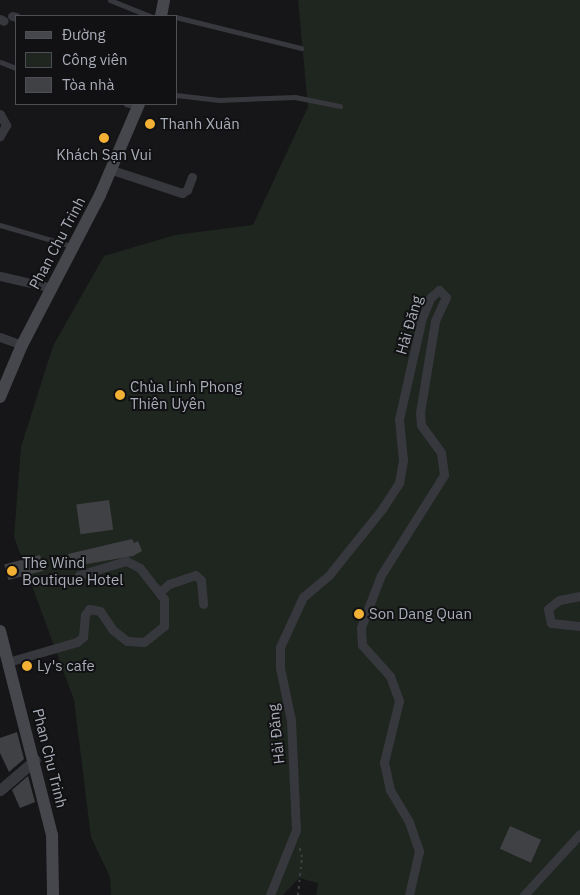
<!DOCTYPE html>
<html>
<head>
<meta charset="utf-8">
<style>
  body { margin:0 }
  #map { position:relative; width:580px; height:895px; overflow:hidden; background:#161618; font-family:"IBM Plex Sans",sans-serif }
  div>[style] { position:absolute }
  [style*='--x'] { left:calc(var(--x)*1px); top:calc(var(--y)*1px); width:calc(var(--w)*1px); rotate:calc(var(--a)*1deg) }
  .green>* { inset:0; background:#1e261f }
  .building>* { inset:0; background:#404145; transform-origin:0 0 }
  .path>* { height:2px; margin-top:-1px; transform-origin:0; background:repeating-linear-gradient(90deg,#3d3f44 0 2.5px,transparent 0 6.5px) }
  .service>* { height:4.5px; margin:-2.25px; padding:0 2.25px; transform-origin:2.25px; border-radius:2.25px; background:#37383d }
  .minor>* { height:9px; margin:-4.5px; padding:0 4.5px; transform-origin:4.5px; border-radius:4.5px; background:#37383d }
  .tertiary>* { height:11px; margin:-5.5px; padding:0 5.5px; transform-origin:5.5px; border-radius:5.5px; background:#37383d }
  .secondary>* { height:12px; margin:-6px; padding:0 6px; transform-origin:6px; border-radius:6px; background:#45474d }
  .dots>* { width:14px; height:14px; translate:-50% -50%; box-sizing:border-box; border:2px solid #111113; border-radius:50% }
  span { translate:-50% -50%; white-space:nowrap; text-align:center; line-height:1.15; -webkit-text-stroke:4px #111113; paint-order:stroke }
  .poi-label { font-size:15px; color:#a8adb8 }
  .left { translate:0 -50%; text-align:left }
  .street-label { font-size:15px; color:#a8adb8 }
  .legend { position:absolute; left:15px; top:15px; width:162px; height:90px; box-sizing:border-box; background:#111113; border:1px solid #4d4f55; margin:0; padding:6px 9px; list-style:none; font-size:15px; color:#a8adb8 }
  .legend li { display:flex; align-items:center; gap:10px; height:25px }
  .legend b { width:25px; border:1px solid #4d4f55 }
</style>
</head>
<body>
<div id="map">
  <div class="green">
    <i style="clip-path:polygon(298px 0,580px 0,580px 895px,316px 895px,318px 883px,299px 878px,283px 895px,111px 895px,110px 877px,91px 837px,74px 700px,14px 537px,21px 447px,53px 346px,104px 256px,175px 235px,253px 225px,308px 107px)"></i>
  </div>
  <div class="building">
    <i style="left:109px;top:500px;width:30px;height:33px;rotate:82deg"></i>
    <i style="clip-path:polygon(132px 539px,134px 543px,138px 541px,142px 551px,133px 556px,75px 566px,68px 554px)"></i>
    <i style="left:40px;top:555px;width:16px;height:37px;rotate:75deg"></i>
    <i style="clip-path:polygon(17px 732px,24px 759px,9px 772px,0 753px,0 738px)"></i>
    <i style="clip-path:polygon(28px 776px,35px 802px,20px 808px,12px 790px)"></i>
    <i style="left:510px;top:826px;width:34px;height:25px;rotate:24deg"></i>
  </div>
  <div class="path">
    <i style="--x:298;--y:895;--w:38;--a:-84"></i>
    <i style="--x:302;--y:857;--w:11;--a:-105"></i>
  </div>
  <div class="service">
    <i style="--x:110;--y:0;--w:43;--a:21.8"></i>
    <i style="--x:176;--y:17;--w:129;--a:13.9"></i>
    <i style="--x:1;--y:62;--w:16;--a:22"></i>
    <i style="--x:176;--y:95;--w:43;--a:6.6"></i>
    <i style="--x:219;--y:100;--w:76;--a:-2.3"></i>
    <i style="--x:295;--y:97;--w:46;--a:11.3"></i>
    <i style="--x:126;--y:104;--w:11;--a:15"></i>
    <i style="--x:0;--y:225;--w:75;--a:16.3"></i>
  </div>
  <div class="minor">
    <i style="--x:12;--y:16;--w:4;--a:14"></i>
    <i style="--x:0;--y:19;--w:4;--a:27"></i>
    <i style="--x:0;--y:114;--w:13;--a:61"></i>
    <i style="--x:6;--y:125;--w:13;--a:119"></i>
    <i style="--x:112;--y:170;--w:74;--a:18.2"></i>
    <i style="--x:182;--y:193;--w:6;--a:-31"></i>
    <i style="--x:187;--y:190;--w:14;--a:-69"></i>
    <i style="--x:0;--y:276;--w:53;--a:13"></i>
    <i style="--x:0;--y:337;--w:23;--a:20"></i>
    <i style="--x:160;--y:592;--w:12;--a:-42"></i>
    <i style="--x:169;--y:584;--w:28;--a:-19"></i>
    <i style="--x:195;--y:575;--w:8;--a:40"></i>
    <i style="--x:201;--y:580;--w:24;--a:85"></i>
    <i style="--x:580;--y:596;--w:21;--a:169"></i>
    <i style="--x:559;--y:600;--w:14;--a:141"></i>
    <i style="--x:548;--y:609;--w:14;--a:78"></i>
    <i style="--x:551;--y:623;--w:29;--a:6"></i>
    <i style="--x:8;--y:662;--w:72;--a:-16.2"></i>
    <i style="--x:77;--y:642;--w:8;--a:-40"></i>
    <i style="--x:83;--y:637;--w:22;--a:-85"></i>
    <i style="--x:85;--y:615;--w:7;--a:-56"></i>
    <i style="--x:89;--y:609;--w:11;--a:10"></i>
    <i style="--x:100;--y:611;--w:23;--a:56"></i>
    <i style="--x:113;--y:630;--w:18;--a:38"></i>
    <i style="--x:127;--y:641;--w:17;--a:3"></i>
    <i style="--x:144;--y:642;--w:26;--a:-39"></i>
    <i style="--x:164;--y:626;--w:27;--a:-90"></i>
    <i style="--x:164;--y:599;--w:39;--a:-128"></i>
    <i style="--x:140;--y:568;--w:16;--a:-153"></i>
    <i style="--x:126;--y:561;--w:49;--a:163.4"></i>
    <i style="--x:270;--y:895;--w:70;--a:-68.2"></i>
    <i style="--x:296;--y:830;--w:110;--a:-92.6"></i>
    <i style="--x:291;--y:720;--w:53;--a:-101.9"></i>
    <i style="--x:280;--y:668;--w:21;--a:-90"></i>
    <i style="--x:280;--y:647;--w:55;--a:-65.3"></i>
    <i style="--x:303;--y:597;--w:34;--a:-40"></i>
    <i style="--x:329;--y:575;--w:85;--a:-51.2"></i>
    <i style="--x:382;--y:509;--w:31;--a:-57"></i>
    <i style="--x:399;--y:483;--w:23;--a:-80"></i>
    <i style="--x:403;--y:460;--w:41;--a:-95.6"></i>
    <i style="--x:399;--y:419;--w:104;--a:-77.2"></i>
    <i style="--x:422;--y:318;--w:22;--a:-68"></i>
    <i style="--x:430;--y:298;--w:12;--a:-42"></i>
    <i style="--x:439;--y:290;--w:10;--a:45"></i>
    <i style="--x:446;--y:297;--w:26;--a:115"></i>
    <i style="--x:435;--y:321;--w:93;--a:99.3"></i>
    <i style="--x:420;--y:413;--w:12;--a:85"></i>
    <i style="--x:421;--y:425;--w:34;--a:54"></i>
    <i style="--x:441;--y:453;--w:22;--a:82"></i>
    <i style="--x:444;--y:475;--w:118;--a:122.2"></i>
    <i style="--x:381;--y:575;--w:56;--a:111"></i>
    <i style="--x:361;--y:627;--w:18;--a:87"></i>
    <i style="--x:362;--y:645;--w:42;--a:47.9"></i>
    <i style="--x:390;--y:676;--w:27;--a:70"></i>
    <i style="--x:399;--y:701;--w:63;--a:103.8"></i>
    <i style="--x:384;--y:762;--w:29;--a:78"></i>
    <i style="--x:390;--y:790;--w:37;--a:59"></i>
    <i style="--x:409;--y:822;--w:31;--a:71"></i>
    <i style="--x:419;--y:851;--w:45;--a:102.8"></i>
    <i style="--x:524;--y:895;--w:83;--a:-47.4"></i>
  </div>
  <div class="tertiary">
    <i style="--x:0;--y:790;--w:46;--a:-40.6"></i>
  </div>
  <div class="secondary">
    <i style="--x:161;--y:16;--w:16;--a:-79"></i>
    <i style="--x:0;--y:397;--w:56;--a:-67.1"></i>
    <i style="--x:22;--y:345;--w:169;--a:-62.5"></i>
    <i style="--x:100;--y:195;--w:99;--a:-66.8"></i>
    <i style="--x:0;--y:631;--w:211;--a:75.7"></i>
    <i style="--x:52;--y:835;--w:60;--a:89"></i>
  </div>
  <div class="dots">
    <i style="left:150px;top:124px;background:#f2b134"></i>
    <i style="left:104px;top:138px;background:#f2b134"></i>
    <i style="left:120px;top:395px;background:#f2b134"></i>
    <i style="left:12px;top:571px;background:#f2b134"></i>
    <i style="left:359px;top:614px;background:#f2b134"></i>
    <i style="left:27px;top:666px;background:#f2b134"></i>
  </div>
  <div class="poi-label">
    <span class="left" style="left:160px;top:124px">Thanh Xuân</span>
    <span style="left:104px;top:155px">Khách Sạn Vui</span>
    <span class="left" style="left:130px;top:395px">Chùa Linh Phong<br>Thiên Uyên</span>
    <span class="left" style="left:22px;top:571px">The Wind<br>Boutique Hotel</span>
    <span class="left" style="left:369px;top:614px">Son Dang Quan</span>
    <span class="left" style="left:37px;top:666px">Ly's cafe</span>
  </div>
  <div class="street-label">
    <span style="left:57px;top:243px;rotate:-62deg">Phan Chu Trinh</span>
    <span style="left:409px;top:325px;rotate:-74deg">Hải Đăng</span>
    <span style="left:276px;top:734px;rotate:-96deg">Hải Đăng</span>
    <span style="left:50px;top:758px;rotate:76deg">Phan Chu Trinh</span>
  </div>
  <ul class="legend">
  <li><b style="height:6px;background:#45474d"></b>Đường</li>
  <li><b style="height:14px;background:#1e261f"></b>Công viên</li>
  <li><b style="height:14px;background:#404145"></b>Tòa nhà</li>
  </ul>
</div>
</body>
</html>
